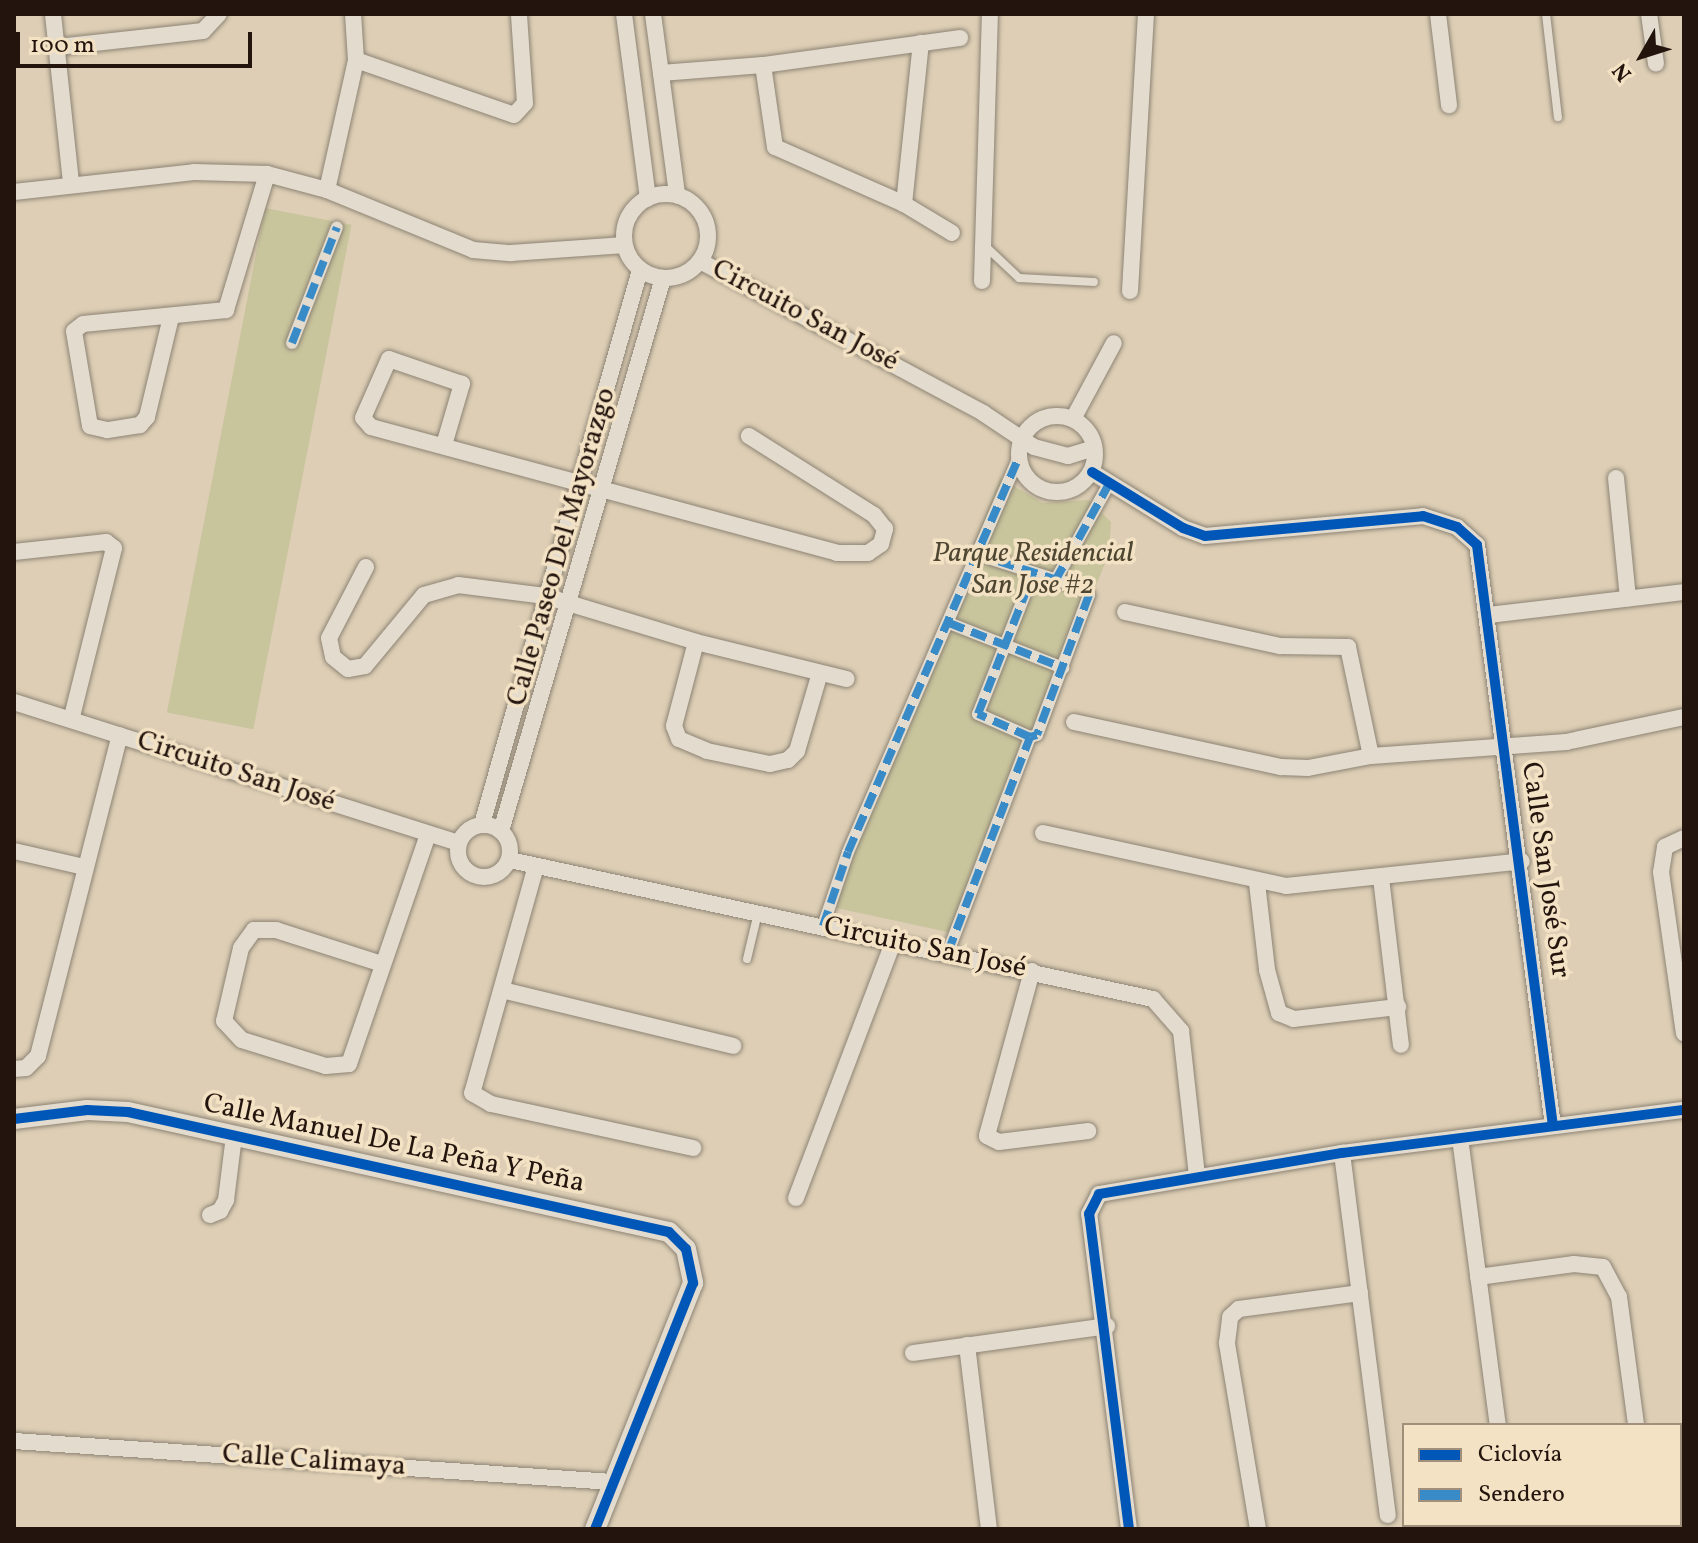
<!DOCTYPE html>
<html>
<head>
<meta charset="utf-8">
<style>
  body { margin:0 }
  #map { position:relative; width:1698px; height:1543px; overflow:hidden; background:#ddceb5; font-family:Vollkorn,serif }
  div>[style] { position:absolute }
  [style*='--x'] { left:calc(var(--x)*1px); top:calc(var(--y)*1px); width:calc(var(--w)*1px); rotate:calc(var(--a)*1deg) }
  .green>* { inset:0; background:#c8c49c; transform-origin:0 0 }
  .roads { filter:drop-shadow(0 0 2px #8d8374) drop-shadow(0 0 2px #8d8374) }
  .service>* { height:8px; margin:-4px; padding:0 4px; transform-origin:4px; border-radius:4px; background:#e3dcce }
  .pedestrian>* { height:12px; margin:-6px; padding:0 6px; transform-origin:6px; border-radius:6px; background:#e3dcce }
  .minor>* { height:16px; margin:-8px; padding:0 8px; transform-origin:8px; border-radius:8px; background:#e3dcce }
  .minor>.ring { margin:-8px; padding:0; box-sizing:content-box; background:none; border:16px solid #e3dcce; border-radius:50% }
  .tertiary>* { height:20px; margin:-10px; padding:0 10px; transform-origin:10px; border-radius:10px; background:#e3dcce }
  .quiet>* { height:8px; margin-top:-4px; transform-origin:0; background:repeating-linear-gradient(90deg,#398bc7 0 16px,transparent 0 24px) }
  .cycleway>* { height:10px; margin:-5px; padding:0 5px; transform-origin:5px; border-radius:5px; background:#0057b8 }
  span { translate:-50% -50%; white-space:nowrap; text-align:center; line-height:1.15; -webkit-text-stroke:7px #f3e2c4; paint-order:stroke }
  .street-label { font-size:28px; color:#23140e }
  .park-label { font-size:28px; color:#4f4632; font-style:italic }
  .frame { position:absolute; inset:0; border:16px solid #23140e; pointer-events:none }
  .legend { position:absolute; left:1402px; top:1423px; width:280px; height:104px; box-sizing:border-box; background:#f3e2c4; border:2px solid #a0907b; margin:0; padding:10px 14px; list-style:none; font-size:24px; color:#23140e }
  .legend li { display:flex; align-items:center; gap:16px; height:40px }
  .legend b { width:40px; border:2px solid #a0907b }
  .north { position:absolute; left:1602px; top:16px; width:80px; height:80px; -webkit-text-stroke:6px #f3e2c4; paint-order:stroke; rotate:231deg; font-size:22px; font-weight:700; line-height:32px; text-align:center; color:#23140e }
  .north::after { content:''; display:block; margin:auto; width:28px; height:36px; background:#23140e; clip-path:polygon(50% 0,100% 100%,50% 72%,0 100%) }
  .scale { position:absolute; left:16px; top:32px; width:236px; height:36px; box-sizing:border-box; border:4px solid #23140e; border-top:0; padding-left:10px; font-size:24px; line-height:28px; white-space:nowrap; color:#23140e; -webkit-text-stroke:6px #f3e2c4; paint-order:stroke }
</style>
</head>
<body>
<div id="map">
  <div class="green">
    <i style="left:265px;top:208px;width:88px;height:514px;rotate:11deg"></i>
    <i style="clip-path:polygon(1000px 478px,1043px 503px,1089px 500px,1111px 522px,1109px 553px,957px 934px,832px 907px)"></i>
  </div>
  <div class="roads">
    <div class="service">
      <i style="--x:1546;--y:14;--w:104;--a:83.4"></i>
      <i style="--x:984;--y:245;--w:48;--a:43.3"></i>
      <i style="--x:1019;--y:278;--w:75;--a:3.1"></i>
      <i style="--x:747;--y:959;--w:47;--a:-76.6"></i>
    </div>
    <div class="pedestrian">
      <i style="--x:292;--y:343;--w:124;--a:-68.8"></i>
      <i style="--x:976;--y:554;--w:111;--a:17.8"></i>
      <i style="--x:1082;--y:588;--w:10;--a:45"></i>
      <i style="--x:1089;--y:595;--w:149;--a:110.4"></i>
      <i style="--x:1037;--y:735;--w:7;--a:164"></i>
      <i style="--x:1030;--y:737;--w:57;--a:-156.1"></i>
      <i style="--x:978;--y:714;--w:150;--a:-68.6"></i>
      <i style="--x:1055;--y:581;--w:111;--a:-60.9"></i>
      <i style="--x:949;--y:623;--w:123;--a:21.5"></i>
      <i style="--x:823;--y:926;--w:78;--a:-71.3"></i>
      <i style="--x:848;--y:852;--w:427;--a:-66.6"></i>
      <i style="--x:948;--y:952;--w:230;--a:-69.1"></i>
    </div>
    <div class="minor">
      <i style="--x:53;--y:14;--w:169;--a:83.9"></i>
      <i style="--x:624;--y:14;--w:186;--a:82.6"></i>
      <i style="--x:653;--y:14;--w:183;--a:82.4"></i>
      <i style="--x:1438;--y:14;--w:92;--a:83.1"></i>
      <i style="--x:1649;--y:14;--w:50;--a:82"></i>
      <i style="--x:58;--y:47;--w:146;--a:-6.3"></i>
      <i style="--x:203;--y:31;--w:23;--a:-47"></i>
      <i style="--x:356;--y:60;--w:167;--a:19.2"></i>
      <i style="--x:514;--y:115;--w:16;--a:-47"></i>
      <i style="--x:525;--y:103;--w:89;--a:-93.9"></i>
      <i style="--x:763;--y:65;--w:83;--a:81.7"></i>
      <i style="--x:775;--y:147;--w:141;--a:23.8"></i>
      <i style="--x:904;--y:204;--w:56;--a:31.1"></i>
      <i style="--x:661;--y:73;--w:102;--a:-4.5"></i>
      <i style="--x:763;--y:65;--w:199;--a:-7.8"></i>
      <i style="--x:327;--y:190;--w:133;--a:-77.4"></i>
      <i style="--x:356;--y:60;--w:46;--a:-93.7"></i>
      <i style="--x:14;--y:192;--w:181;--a:-6.3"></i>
      <i style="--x:194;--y:172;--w:73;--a:1.6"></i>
      <i style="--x:267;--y:174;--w:62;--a:14.9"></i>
      <i style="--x:327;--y:190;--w:158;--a:22.3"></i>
      <i style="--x:473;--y:250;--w:38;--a:5"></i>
      <i style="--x:511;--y:253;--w:114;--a:-4"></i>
      <i class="ring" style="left:624px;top:194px;width:68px;height:68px"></i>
      <i style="--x:904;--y:204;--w:162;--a:-84"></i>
      <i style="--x:700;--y:261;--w:321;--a:28.2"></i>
      <i style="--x:983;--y:413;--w:61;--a:33.7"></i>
      <i style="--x:1034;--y:447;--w:35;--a:15"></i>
      <i style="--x:1068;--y:456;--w:27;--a:-17"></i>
      <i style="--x:982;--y:281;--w:267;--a:-88.3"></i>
      <i style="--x:1130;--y:291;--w:277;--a:-86.7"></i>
      <i style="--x:171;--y:317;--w:103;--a:103.5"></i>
      <i style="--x:147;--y:417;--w:11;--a:131"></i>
      <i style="--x:140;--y:425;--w:33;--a:171"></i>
      <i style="--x:107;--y:430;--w:17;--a:-167"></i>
      <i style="--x:90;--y:426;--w:96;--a:-99.6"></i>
      <i style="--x:74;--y:331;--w:11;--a:-38"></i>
      <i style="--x:83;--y:324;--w:144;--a:-5.6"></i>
      <i style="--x:226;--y:310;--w:142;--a:-73.2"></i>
      <i class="ring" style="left:1019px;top:416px;width:60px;height:60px"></i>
      <i style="--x:1073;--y:419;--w:86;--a:-61.7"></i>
      <i style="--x:444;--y:445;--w:64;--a:-73.6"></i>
      <i style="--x:462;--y:384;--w:77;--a:-161.1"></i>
      <i style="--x:389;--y:359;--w:64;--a:113.8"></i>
      <i style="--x:363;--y:418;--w:12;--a:48"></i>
      <i style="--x:371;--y:427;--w:483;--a:15.1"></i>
      <i style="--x:837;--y:553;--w:31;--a:0"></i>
      <i style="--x:868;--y:553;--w:16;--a:-35"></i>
      <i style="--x:881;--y:544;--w:16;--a:-75"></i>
      <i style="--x:885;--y:529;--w:18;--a:-128"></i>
      <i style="--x:874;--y:515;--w:148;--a:-147.7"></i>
      <i style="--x:1092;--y:472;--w:107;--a:31.6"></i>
      <i style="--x:1183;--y:528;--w:23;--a:20"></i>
      <i style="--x:1205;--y:536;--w:219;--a:-5.2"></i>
      <i style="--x:1423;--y:516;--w:36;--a:18"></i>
      <i style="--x:1457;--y:527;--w:27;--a:42"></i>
      <i style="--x:1477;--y:545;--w:586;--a:82.55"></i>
      <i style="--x:1616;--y:478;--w:121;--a:84.3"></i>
      <i style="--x:14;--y:552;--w:93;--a:-6.2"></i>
      <i style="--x:106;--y:542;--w:10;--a:37"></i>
      <i style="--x:114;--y:548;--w:174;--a:104"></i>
      <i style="--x:366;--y:567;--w:80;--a:117.5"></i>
      <i style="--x:329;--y:638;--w:19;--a:78"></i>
      <i style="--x:333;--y:657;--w:19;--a:39"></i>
      <i style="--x:348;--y:669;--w:17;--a:-10"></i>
      <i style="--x:365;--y:666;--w:92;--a:-50.3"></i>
      <i style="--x:424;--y:595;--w:35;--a:-16"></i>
      <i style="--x:458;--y:585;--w:88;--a:7.2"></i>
      <i style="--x:545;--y:596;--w:158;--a:16.9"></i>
      <i style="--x:696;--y:642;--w:155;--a:13.8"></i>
      <i style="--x:1125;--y:612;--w:159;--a:12.4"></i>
      <i style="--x:1280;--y:646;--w:68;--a:0.8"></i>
      <i style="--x:1348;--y:647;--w:111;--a:78.1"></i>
      <i style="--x:1488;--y:615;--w:197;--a:-6.7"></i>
      <i style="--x:696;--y:642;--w:87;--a:104.7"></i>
      <i style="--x:674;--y:726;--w:14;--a:69"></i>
      <i style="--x:679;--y:739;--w:30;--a:23"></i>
      <i style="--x:707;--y:751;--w:64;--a:11.7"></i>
      <i style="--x:770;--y:764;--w:18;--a:-13"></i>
      <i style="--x:788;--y:760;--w:13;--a:-45"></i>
      <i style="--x:797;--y:751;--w:81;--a:-73.6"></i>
      <i style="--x:14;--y:702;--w:466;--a:17.6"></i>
      <i style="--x:1074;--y:722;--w:212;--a:12.3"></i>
      <i style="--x:1281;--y:767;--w:27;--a:2"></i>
      <i style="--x:1308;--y:768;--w:64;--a:-10.8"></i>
      <i style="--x:1371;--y:756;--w:196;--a:-4.1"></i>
      <i style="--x:1566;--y:742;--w:121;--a:-12"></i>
      <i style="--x:482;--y:824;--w:576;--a:-74.08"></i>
      <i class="ring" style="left:458px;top:825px;width:36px;height:36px"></i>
      <i style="--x:501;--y:831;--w:576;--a:-73.67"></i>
      <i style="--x:1043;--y:833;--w:249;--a:12.3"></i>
      <i style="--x:1286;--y:886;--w:237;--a:-6"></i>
      <i style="--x:1684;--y:838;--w:21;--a:155"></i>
      <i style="--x:1665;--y:847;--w:25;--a:99"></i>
      <i style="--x:1661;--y:872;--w:163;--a:81.9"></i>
      <i style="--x:14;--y:851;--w:72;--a:12.9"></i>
      <i style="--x:510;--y:860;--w:658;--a:12.2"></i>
      <i style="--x:1153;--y:999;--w:43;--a:48.8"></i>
      <i style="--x:1181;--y:1031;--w:146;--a:83.7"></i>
      <i style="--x:536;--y:866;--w:236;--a:105.7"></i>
      <i style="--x:472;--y:1093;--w:22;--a:30"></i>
      <i style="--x:491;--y:1104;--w:207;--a:12.3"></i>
      <i style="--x:1381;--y:878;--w:168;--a:83.2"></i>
      <i style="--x:1257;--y:883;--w:88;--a:83.4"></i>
      <i style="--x:1267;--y:970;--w:45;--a:74.4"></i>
      <i style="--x:1279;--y:1013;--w:16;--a:22"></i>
      <i style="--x:1294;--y:1019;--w:105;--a:-6.6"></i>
      <i style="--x:382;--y:964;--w:111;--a:-162.2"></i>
      <i style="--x:276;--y:930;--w:22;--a:180"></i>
      <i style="--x:254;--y:930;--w:22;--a:126"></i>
      <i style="--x:241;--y:948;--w:75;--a:103.1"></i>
      <i style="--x:224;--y:1021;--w:26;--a:47"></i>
      <i style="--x:242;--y:1040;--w:88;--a:17.2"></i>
      <i style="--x:326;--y:1066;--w:23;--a:-5"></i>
      <i style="--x:349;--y:1064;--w:242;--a:-71"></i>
      <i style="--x:1032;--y:971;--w:171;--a:105.3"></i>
      <i style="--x:987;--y:1136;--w:13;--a:27"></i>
      <i style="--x:999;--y:1142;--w:90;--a:-7"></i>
      <i style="--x:502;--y:990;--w:238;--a:13.6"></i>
      <i style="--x:14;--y:1069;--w:12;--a:-5"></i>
      <i style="--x:26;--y:1068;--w:17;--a:-45"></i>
      <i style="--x:38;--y:1056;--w:331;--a:-75.7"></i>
      <i style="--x:1460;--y:1138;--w:290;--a:82.5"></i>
      <i style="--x:1342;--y:1153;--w:365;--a:82.8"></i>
      <i style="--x:796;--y:1198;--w:276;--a:-69.2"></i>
      <i style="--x:210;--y:1215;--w:11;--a:-22"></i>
      <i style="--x:220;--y:1211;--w:13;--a:-61"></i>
      <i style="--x:226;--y:1200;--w:64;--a:-82.9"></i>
      <i style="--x:1478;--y:1277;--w:97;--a:-7.7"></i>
      <i style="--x:1574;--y:1264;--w:29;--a:6"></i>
      <i style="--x:1603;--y:1267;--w:34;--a:62"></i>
      <i style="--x:1619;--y:1297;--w:129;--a:82.4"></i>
      <i style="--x:967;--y:1345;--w:185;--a:83.2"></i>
      <i style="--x:913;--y:1353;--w:196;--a:-7.9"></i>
      <i style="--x:14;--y:1441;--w:600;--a:3.92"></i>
      <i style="--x:1129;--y:1529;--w:318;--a:-97.2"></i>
      <i style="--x:1089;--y:1214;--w:22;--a:-63"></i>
      <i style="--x:1099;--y:1194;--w:246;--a:-9.6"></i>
      <i style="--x:1342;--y:1153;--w:345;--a:-7.2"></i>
      <i style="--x:1258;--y:1529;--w:189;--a:-99.5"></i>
      <i style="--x:1227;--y:1343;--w:26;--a:-83"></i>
      <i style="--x:1230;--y:1317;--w:12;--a:-42"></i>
      <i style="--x:1239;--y:1309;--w:122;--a:-7.5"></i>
      <i style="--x:1683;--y:1529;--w:1;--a:0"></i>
    </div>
    <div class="tertiary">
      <i style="--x:14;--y:1119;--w:74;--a:-7"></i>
      <i style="--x:87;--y:1110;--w:41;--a:2.8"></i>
      <i style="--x:128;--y:1112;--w:554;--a:12.51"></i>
      <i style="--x:669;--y:1232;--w:24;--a:45"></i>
      <i style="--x:686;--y:1249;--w:35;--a:78"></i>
      <i style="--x:693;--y:1283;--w:265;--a:111.7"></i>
    </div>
  </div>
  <div class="quiet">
    <i style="--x:292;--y:343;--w:124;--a:-68.8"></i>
    <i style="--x:976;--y:554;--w:111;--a:17.8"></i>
    <i style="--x:1082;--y:588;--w:10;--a:45"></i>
    <i style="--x:1089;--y:595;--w:149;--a:110.4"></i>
    <i style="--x:1037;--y:735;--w:7;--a:164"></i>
    <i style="--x:1030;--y:737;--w:57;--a:-156.1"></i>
    <i style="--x:978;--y:714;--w:150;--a:-68.6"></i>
    <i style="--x:1055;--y:581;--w:111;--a:-60.9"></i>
    <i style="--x:949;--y:623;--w:123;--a:21.5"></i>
    <i style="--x:823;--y:926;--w:78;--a:-71.3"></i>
    <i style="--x:848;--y:852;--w:427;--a:-66.6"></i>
    <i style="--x:948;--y:952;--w:230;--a:-69.1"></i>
  </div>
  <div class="cycleway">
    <i style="--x:1092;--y:472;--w:107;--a:31.6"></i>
    <i style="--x:1183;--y:528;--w:23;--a:20"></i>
    <i style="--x:1205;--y:536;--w:219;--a:-5.2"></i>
    <i style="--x:1423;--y:516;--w:36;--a:18"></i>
    <i style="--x:1457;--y:527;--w:27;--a:42"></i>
    <i style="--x:1477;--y:545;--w:586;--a:82.55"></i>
    <i style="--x:14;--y:1119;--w:74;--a:-7"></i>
    <i style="--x:87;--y:1110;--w:41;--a:2.8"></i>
    <i style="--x:128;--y:1112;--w:554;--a:12.51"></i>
    <i style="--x:669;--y:1232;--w:24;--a:45"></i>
    <i style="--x:686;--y:1249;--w:35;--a:78"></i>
    <i style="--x:693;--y:1283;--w:265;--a:111.7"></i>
    <i style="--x:1129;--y:1529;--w:318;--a:-97.2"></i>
    <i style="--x:1089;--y:1214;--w:22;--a:-63"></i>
    <i style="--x:1099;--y:1194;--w:246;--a:-9.6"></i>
    <i style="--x:1342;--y:1153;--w:345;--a:-7.2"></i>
  </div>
  <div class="street-label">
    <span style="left:805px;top:316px;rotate:28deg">Circuito San José</span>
    <span style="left:562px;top:547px;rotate:-74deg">Calle Paseo Del Mayorazgo</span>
    <span style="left:236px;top:772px;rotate:18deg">Circuito San José</span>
    <span style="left:1545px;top:870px;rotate:82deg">Calle San José Sur</span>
    <span style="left:925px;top:948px;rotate:12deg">Circuito San José</span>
    <span style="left:394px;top:1144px;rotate:12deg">Calle Manuel De La Peña Y Peña</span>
    <span style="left:314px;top:1461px;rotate:4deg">Calle Calimaya</span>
  </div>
  <div class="park-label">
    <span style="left:1033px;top:570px">Parque Residencial<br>San Jose #2</span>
  </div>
  <div class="frame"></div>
  <ul class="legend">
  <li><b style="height:10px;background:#0057b8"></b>Ciclovía</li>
  <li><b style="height:10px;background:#398bc7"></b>Sendero</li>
  </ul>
  <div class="north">N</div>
  <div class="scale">100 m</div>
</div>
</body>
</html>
